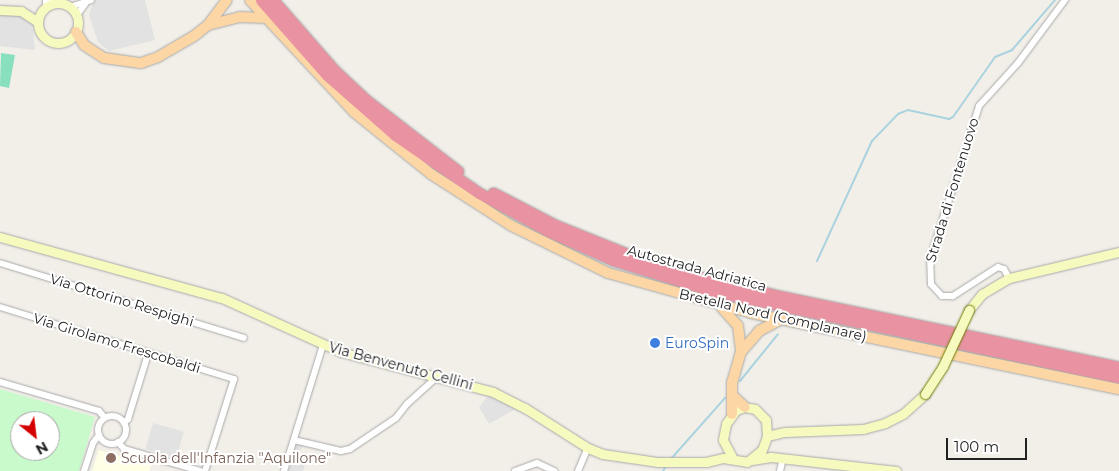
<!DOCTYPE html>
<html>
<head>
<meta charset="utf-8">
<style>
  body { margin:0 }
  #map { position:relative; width:1119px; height:471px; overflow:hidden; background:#f2efe9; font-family:Montserrat,sans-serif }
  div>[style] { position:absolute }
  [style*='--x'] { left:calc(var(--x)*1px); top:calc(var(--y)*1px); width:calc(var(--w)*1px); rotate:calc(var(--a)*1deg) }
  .education>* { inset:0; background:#ffffe5 }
  .park>* { inset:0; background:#c8facc }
  .pitch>* { inset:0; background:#88e0be }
  .parking>* { inset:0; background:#e2e2e2; transform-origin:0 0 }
  .stream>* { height:2px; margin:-1px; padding:0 1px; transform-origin:1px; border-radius:1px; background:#aad3df }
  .roads { filter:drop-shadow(0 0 1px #a9a9a9) drop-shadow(0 0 1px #a9a9a9) }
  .street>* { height:6px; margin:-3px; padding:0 3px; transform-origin:3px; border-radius:3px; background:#fff }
  .street>.ring { margin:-3px; padding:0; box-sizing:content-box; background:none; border:6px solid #fff; border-radius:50% }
  .secondary>* { height:9px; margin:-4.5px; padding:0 4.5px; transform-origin:4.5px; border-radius:4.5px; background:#f7fabf }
  .secondary>.ring { margin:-4.5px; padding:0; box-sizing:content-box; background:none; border:9px solid #f7fabf; border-radius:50% }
  .primary>* { height:10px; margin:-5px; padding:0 5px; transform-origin:5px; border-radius:5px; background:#fcd6a4 }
  .highway>* { height:11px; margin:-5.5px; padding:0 5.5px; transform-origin:5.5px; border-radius:5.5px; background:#e892a2 }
  .bridges { filter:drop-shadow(0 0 1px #707d05) drop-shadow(0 0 1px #707d05) }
  .secondary-bridge>* { height:9px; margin:-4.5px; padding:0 4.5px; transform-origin:4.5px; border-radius:4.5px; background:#f7fabf }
  .dots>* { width:14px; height:14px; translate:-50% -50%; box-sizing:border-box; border:2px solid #fff; border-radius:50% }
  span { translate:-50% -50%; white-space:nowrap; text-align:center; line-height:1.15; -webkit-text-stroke:4px #fff; paint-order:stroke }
  .street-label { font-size:14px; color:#222 }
  .shop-label { font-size:14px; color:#366cbe }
  .left { translate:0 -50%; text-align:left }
  .education-label { font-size:14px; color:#785e54 }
  .north { position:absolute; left:10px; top:411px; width:50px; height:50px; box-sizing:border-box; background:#fff; border:1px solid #a7a7a7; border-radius:50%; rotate:151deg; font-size:14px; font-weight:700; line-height:20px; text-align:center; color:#222 }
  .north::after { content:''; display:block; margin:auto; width:18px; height:22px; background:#d40000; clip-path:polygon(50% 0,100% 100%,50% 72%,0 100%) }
  .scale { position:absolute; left:946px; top:438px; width:81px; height:22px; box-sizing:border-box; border:2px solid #222; border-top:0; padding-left:6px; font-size:15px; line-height:18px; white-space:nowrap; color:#222; -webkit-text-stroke:4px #fff; paint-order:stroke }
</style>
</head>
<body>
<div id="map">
  <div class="education">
    <i style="clip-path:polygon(99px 450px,151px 465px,149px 471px,92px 471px)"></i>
  </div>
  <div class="park">
    <i style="clip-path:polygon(evenodd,0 389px,95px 417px,79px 471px,0 471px,0 389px,20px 421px,50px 421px,50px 451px,20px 451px,20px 421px)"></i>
  </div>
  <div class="pitch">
    <i style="clip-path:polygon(1px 53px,15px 55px,9px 88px,0 86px)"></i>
  </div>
  <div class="parking">
    <i style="clip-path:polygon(94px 0,145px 0,155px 40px,109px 51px,98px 42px,89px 15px)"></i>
    <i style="clip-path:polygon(0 14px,18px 14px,32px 23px,35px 50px,0 46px)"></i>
    <i style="clip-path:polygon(489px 395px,517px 408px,489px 424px,479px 407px)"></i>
    <i style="left:153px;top:423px;width:32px;height:27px;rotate:16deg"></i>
    <i style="clip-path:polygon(297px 443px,303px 445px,299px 455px,307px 458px,303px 471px,288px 471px)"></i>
  </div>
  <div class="stream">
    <i style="--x:817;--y:261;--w:132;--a:-65.4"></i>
    <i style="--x:872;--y:141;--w:37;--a:-46"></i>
    <i style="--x:898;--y:114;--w:11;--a:-22"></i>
    <i style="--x:908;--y:110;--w:42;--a:12.4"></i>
    <i style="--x:949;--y:119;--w:4;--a:-27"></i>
    <i style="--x:953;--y:117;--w:73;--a:-55"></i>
    <i style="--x:995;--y:57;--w:18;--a:-22"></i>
    <i style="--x:1012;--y:50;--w:66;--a:-49.3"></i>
    <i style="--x:740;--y:381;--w:60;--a:-51"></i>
    <i style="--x:670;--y:460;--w:83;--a:-48.4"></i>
    <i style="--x:663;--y:471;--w:6;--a:-59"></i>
  </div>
  <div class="roads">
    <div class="street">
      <i style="--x:50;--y:0;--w:5;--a:37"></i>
      <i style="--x:46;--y:7;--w:7;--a:-90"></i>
      <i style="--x:70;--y:7;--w:22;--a:-18"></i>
      <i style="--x:77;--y:15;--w:14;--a:-54"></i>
      <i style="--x:0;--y:263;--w:255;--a:17.1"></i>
      <i style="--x:1009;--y:278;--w:10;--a:-119"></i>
      <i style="--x:1004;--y:269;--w:6;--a:-162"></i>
      <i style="--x:998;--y:267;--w:54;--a:147.2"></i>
      <i style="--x:953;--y:296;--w:11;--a:180"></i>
      <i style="--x:942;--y:296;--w:16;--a:-133"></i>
      <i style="--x:931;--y:284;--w:25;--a:-92"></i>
      <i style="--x:930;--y:259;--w:161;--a:-72.2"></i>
      <i style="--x:979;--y:106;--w:58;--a:-47.8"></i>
      <i style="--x:1018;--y:63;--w:79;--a:-53.3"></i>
      <i style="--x:0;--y:307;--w:245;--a:17.1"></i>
      <i style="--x:234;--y:379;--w:96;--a:107.5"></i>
      <i style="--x:0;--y:382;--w:103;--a:16.3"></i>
      <i style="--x:99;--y:411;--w:9;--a:49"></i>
      <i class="ring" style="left:98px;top:416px;width:22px;height:22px"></i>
      <i style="--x:124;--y:423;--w:6;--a:-45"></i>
      <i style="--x:128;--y:419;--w:68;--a:-72.9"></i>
      <i style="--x:294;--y:440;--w:48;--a:13.2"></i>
      <i style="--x:341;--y:451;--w:9;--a:-13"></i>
      <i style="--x:350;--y:449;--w:55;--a:-34"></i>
      <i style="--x:396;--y:418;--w:18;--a:-52"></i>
      <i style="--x:407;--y:404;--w:42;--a:-42.1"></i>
      <i style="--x:118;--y:442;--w:9;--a:49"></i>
      <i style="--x:124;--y:449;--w:79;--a:16.1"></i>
      <i style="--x:84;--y:471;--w:29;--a:-72"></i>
      <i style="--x:93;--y:443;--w:10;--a:-53"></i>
      <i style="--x:284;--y:471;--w:132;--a:-72.8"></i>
      <i style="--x:515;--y:471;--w:23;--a:-20"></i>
      <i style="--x:537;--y:463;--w:19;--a:25"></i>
      <i style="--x:578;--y:471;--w:25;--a:-67"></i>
      <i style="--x:780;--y:471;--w:13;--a:-77"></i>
    </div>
    <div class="secondary">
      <i class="ring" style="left:38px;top:3px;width:31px;height:31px"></i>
      <i style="--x:0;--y:10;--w:21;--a:3"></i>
      <i style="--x:21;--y:11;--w:20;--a:33"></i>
      <i style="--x:0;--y:237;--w:230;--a:15.4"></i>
      <i style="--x:222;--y:298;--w:131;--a:24.4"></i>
      <i style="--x:341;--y:352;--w:157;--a:14.7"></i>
      <i style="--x:493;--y:392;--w:36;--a:27"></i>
      <i style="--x:525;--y:408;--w:75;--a:32.4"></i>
      <i style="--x:588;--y:448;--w:16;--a:22"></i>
      <i style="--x:603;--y:454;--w:56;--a:8.3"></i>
      <i style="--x:658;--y:462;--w:48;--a:0"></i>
      <i style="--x:706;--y:462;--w:17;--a:-13"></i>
      <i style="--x:723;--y:458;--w:24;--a:9"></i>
      <i style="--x:747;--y:462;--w:19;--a:-39"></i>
      <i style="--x:762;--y:450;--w:15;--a:-70"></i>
      <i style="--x:767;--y:436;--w:16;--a:-94"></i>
      <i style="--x:766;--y:420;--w:16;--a:-135"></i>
      <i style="--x:755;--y:409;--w:10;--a:-169"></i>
      <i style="--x:745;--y:407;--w:9;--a:162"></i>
      <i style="--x:736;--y:410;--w:17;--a:126"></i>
      <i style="--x:726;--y:424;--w:16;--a:101"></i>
      <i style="--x:723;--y:440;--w:21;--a:62"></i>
      <i style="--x:969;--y:310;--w:21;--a:-51"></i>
      <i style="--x:982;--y:294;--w:31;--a:-31"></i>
      <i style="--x:1009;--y:278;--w:113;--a:-13.3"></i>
      <i style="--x:767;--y:436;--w:18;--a:-13"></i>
      <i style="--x:785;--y:432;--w:78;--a:-2.2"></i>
      <i style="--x:863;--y:429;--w:23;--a:-15"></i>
      <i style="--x:885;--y:423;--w:20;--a:-27"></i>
      <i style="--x:903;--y:414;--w:30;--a:-42"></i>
      <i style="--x:752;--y:460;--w:19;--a:-9"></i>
      <i style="--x:771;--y:457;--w:126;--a:6.4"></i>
    </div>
    <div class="primary">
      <i style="--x:250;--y:0;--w:153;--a:47.1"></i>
      <i style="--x:354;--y:112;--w:99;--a:38.8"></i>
      <i style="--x:431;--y:174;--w:94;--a:32.8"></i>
      <i style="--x:510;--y:225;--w:109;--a:26.1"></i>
      <i style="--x:608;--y:273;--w:148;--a:15.6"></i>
      <i style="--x:751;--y:313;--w:376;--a:11.7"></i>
      <i style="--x:208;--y:25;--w:33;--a:-14"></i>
      <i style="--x:240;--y:17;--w:26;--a:2"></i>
      <i style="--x:76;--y:32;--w:15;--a:58"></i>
      <i style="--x:84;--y:45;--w:24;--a:33"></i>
      <i style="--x:104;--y:58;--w:37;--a:8"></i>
      <i style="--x:141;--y:63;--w:18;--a:-19"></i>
      <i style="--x:158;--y:57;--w:42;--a:-30.3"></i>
      <i style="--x:194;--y:36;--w:18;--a:-38"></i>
      <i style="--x:208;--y:25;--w:31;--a:-53"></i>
      <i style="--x:722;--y:308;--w:24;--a:48"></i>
      <i style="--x:738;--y:326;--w:26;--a:83"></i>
      <i style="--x:733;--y:396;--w:16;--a:43"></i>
      <i style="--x:732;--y:414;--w:31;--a:-90"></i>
      <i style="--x:732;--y:383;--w:32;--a:-74"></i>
      <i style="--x:741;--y:352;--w:28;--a:-49"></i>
      <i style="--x:759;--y:331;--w:26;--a:-28"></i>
    </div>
    <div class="highway">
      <i style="--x:261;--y:0;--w:100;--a:48.7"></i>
      <i style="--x:327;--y:75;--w:91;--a:41.4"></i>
      <i style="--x:395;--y:135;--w:102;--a:34.6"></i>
      <i style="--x:479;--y:193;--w:81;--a:28.8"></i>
      <i style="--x:550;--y:232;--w:69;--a:24"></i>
      <i style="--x:613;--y:260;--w:105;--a:17.2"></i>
      <i style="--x:713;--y:291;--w:415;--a:12"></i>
      <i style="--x:273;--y:0;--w:93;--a:48.9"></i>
      <i style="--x:334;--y:70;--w:44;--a:43.2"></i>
      <i style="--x:366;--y:100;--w:116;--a:37.7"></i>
      <i style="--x:493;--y:193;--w:70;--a:27.3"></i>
      <i style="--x:555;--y:225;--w:115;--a:21.9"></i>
      <i style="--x:662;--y:268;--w:125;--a:13.4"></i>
      <i style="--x:784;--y:297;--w:342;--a:11.8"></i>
    </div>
  </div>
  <div class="bridges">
    <div class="secondary-bridge">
      <i style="--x:925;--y:394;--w:33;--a:-57"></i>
      <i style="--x:943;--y:366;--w:62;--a:-65.1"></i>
    </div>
  </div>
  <div class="dots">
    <i style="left:655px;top:343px;background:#3f7fe0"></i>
    <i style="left:111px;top:458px;background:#8d6e63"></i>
  </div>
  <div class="street-label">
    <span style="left:952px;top:190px;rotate:-73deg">Strada di Fontenuovo</span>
    <span style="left:697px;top:268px;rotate:15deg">Autostrada Adriatica</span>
    <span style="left:122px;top:300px;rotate:17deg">Via Ottorino Respighi</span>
    <span style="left:773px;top:315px;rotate:13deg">Bretella Nord (Complanare)</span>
    <span style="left:117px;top:343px;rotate:17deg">Via Girolamo Frescobaldi</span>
    <span style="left:401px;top:366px;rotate:15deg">Via Benvenuto Cellini</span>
  </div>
  <div class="shop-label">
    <span class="left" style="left:665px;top:343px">EuroSpin</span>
  </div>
  <div class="education-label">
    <span class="left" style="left:121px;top:458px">Scuola dell'Infanzia "Aquilone"</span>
  </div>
  <div class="north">N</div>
  <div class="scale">100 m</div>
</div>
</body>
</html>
